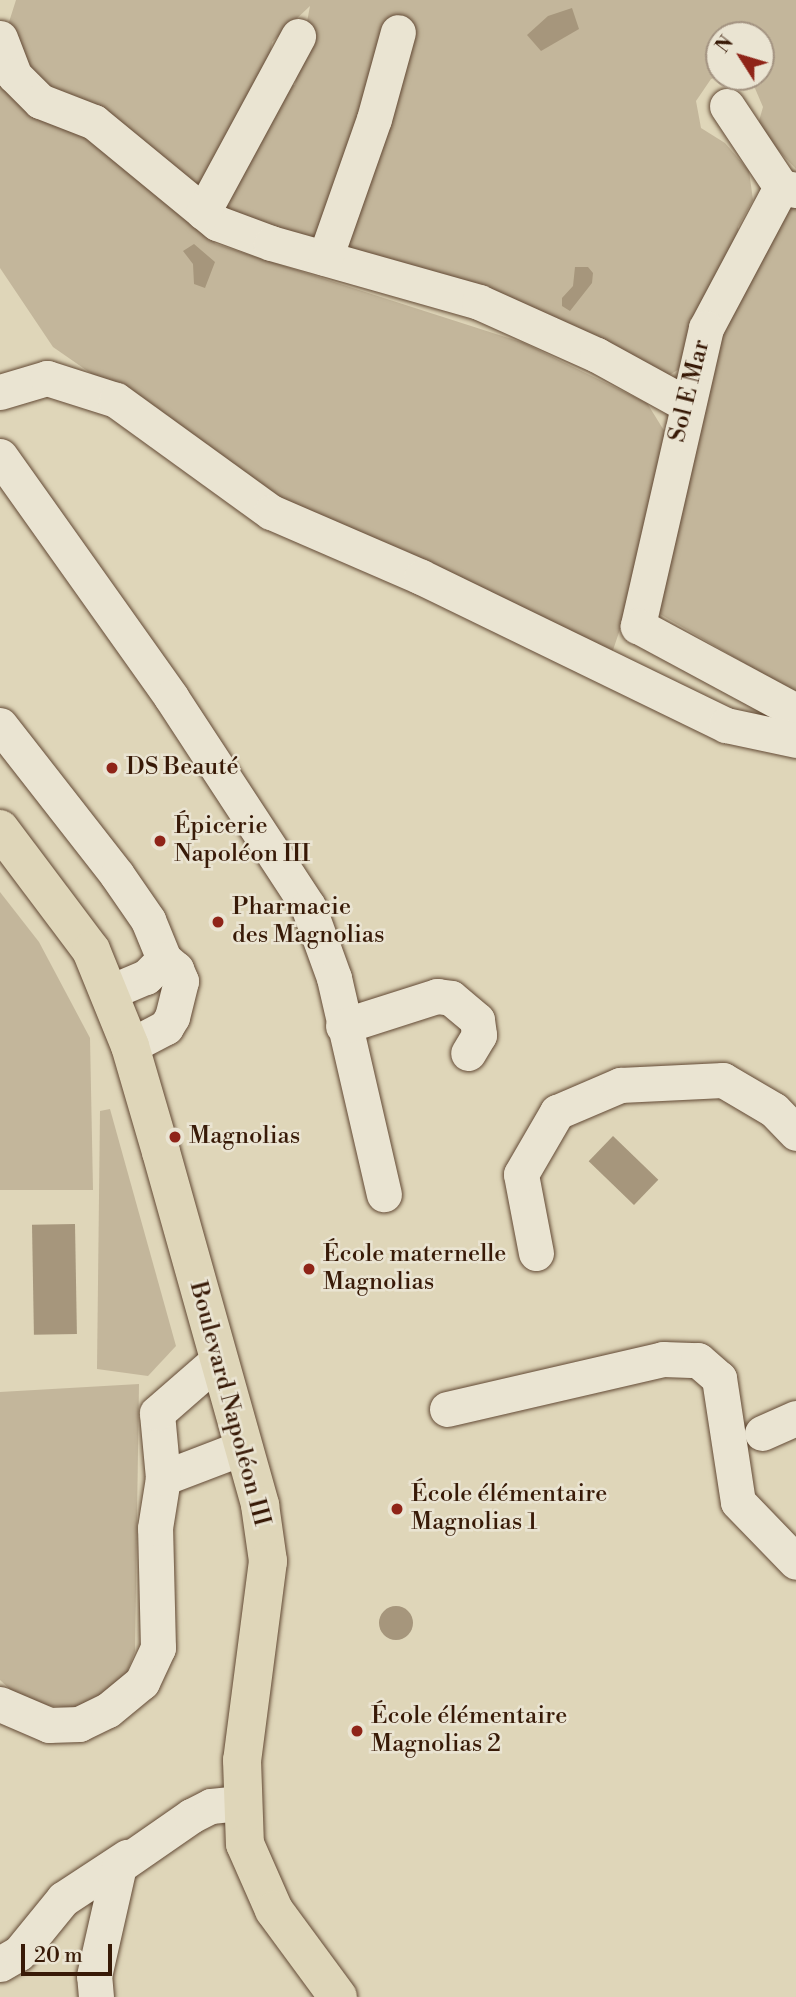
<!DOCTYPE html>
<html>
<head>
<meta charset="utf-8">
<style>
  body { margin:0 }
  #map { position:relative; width:796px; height:1997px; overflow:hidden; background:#dfd6b9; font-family:"Libre Bodoni",serif }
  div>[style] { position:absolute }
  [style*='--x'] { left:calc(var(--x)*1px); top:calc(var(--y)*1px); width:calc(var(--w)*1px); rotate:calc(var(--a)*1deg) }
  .green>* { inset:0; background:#c3b69b }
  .water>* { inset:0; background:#a6967c; transform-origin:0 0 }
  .round { border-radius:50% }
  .roads { filter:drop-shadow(0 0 2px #624934) drop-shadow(0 0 2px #624934) }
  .minor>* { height:35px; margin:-17.5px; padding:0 17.5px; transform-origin:17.5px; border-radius:17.5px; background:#eae4d2 }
  .major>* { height:38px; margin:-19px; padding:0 19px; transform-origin:19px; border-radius:19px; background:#dfd6b9 }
  .dots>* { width:19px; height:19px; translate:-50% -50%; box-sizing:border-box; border:4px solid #eae4d2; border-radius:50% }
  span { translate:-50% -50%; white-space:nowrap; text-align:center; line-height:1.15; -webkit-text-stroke:5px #eae4d2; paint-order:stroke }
  .street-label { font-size:24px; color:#381a07 }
  .poi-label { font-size:24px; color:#381a07 }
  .left { translate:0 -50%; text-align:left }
  .north { position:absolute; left:705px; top:21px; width:70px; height:70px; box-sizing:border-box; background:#eae4d2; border:2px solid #a39381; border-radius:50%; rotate:307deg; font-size:19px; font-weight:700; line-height:28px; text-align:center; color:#381a07 }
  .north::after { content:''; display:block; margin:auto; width:24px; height:32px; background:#8f2418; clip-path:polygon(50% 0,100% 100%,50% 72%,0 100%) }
  .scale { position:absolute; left:21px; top:1944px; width:91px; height:32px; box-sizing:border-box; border:4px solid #381a07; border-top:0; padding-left:9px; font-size:21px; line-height:24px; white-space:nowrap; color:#381a07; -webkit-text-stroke:5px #eae4d2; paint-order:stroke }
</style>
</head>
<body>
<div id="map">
  <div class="green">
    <i style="clip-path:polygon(16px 0,796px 0,796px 169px,757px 128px,763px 107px,754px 86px,736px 77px,761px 77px,761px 35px,719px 35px,719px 77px,723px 77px,711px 79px,696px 101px,701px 128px,725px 143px,749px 171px,753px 200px,738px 227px,739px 243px,681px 368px,661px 380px,338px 254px,412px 22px,387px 20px,322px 248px,216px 205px,276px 87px,295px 85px,310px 6px,272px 42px,265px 91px,204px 196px,133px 132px,53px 91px,15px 50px,9px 22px)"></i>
    <i style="clip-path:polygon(0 78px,116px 151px,153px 180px,216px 244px,524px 343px,647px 403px,668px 437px,640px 570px,610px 659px,404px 550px,280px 505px,53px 347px,0 268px)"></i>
    <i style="clip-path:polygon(796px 206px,796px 693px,653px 610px,713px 329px,770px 212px)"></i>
    <i style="clip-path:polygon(0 892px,39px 942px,90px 1038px,93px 1190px,0 1190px)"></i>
    <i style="clip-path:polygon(110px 1109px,176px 1346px,148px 1376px,97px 1369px,100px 1111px)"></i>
    <i style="clip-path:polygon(139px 1384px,135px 1651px,122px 1686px,75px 1708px,26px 1704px,0 1680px,0 1392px)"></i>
  </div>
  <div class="water">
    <i style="clip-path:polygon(572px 8px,579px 29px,541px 51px,527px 35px,548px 16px)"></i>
    <i style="clip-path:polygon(194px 244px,215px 262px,205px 288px,194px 284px,193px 264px,183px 251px)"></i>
    <i style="clip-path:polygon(575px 267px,588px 267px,593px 273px,592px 283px,570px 311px,562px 306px,562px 298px,573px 286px)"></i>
    <i style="left:613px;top:1136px;width:63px;height:35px;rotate:44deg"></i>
    <i style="left:75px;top:1224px;width:110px;height:43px;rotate:89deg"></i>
    <i class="round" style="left:379px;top:1606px;width:34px;height:34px"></i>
  </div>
  <div class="roads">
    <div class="minor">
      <i style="--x:0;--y:38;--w:40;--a:69"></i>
      <i style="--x:14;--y:75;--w:37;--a:45"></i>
      <i style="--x:40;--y:101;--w:58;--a:21.3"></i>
      <i style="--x:94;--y:122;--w:159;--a:39.4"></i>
      <i style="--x:217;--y:223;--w:58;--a:20.3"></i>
      <i style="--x:271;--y:243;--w:216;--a:15.8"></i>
      <i style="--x:479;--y:302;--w:129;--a:24.2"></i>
      <i style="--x:597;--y:355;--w:102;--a:28.8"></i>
      <i style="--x:727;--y:106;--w:97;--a:56.3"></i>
      <i style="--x:796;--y:190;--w:15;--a:-169"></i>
      <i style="--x:781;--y:187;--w:160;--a:118"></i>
      <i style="--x:706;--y:328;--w:306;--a:102.9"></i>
      <i style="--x:638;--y:626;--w:179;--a:28.3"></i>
      <i style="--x:203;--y:212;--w:200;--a:-61.6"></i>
      <i style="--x:325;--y:258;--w:147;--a:-70.6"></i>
      <i style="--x:374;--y:119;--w:90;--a:-74.6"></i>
      <i style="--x:0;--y:392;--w:49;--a:-16.6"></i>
      <i style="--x:47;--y:378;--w:72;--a:17.7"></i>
      <i style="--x:116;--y:400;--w:191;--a:35.9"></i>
      <i style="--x:271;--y:512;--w:163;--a:23.4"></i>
      <i style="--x:421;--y:577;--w:339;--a:25.9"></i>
      <i style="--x:726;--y:725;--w:72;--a:12.1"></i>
      <i style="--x:0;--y:456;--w:296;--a:54.6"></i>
      <i style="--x:171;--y:697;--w:250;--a:56.8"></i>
      <i style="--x:308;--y:906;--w:77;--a:70.1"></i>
      <i style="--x:334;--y:978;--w:222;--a:77"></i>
      <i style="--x:0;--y:725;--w:190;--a:52"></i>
      <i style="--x:117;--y:875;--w:55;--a:55.4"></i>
      <i style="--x:148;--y:920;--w:42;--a:67.7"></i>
      <i style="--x:164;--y:959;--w:16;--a:40"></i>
      <i style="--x:176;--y:969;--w:13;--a:67"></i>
      <i style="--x:181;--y:981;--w:37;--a:104"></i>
      <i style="--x:172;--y:1017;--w:12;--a:121"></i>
      <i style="--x:166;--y:1027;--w:41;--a:152.2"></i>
      <i style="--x:110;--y:992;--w:39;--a:-23"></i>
      <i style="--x:146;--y:977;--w:25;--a:-45"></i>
      <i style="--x:343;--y:1026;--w:99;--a:-17.7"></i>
      <i style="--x:437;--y:996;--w:14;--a:8"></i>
      <i style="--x:451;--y:998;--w:34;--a:40"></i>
      <i style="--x:477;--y:1020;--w:15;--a:82"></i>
      <i style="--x:479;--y:1035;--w:21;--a:121"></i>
      <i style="--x:536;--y:1253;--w:80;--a:-100.8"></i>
      <i style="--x:521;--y:1174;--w:72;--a:-59.9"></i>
      <i style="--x:557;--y:1112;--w:69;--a:-23.2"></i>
      <i style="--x:620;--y:1085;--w:103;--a:-2.8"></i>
      <i style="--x:723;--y:1080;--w:59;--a:30.5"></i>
      <i style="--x:774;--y:1110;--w:32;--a:46"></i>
      <i style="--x:447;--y:1409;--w:222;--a:-13"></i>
      <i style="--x:663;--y:1359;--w:35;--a:2"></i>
      <i style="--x:698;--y:1360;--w:28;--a:41"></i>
      <i style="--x:719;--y:1378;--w:125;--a:81.3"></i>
      <i style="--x:738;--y:1502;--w:83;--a:46"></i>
      <i style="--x:762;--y:1433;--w:37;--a:-24"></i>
      <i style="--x:163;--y:1478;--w:87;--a:-20.9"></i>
      <i style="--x:0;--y:1704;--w:53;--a:23.2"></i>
      <i style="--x:49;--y:1725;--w:30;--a:-2"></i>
      <i style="--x:79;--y:1724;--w:32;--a:-26"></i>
      <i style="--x:108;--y:1710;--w:44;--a:-39.5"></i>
      <i style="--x:142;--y:1682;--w:38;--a:-65"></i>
      <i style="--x:158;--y:1648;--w:120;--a:-91.4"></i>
      <i style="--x:155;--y:1528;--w:51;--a:-80.9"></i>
      <i style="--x:163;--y:1478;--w:65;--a:-95.3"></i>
      <i style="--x:157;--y:1413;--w:82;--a:-41.1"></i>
      <i style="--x:0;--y:1964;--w:22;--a:-30"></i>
      <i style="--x:19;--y:1953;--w:70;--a:-50.8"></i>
      <i style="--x:63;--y:1899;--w:77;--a:-33.3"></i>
      <i style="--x:96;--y:1997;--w:21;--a:-95"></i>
      <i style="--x:94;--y:1976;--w:113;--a:-77.2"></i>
      <i style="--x:119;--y:1866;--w:88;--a:-34.8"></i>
      <i style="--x:191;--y:1816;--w:22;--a:-27"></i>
      <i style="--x:211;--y:1806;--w:30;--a:-6"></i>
    </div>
    <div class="major">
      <i style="--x:0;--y:829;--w:151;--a:53.1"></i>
      <i style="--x:91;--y:950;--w:104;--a:67.9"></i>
      <i style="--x:130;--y:1046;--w:110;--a:73.7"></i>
      <i style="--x:161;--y:1152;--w:367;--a:74.3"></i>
      <i style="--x:260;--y:1505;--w:57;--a:81.9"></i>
      <i style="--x:268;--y:1561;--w:201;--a:97.4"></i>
      <i style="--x:242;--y:1760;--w:84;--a:88"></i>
      <i style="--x:245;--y:1844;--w:72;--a:66.3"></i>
      <i style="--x:274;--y:1910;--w:108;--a:53.7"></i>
    </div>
  </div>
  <div class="dots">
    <i style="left:112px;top:768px;background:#8f2418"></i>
    <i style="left:160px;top:841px;background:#8f2418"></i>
    <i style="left:218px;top:922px;background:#8f2418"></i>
    <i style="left:175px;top:1137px;background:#8f2418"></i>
    <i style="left:309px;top:1269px;background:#8f2418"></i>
    <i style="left:397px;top:1509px;background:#8f2418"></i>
    <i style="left:357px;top:1731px;background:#8f2418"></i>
  </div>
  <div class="street-label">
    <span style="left:690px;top:391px;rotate:-76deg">Sol E Mar</span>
    <span style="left:229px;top:1404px;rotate:75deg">Boulevard Napoléon III</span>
  </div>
  <div class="poi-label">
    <span class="left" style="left:126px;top:768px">DS Beauté</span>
    <span class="left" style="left:174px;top:841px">Épicerie<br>Napoléon III</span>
    <span class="left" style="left:232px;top:922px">Pharmacie<br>des Magnolias</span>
    <span class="left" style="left:189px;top:1137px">Magnolias</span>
    <span class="left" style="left:323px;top:1269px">École maternelle<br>Magnolias</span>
    <span class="left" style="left:411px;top:1509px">École élémentaire<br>Magnolias 1</span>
    <span class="left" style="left:371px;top:1731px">École élémentaire<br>Magnolias 2</span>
  </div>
  <div class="north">N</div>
  <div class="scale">20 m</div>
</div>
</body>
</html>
